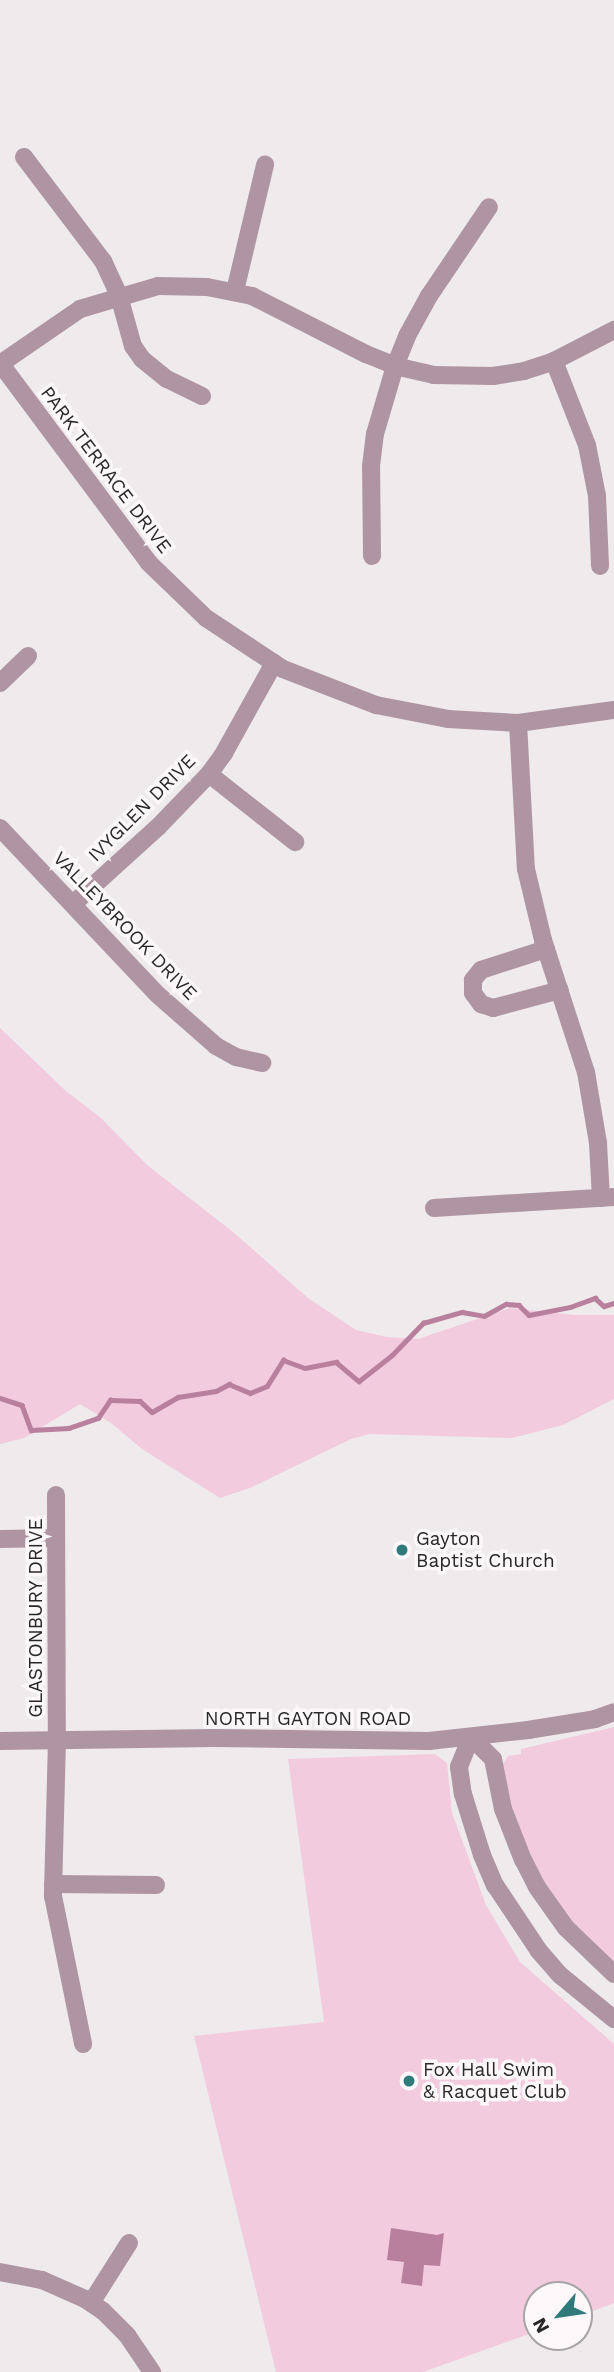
<!DOCTYPE html>
<html>
<head>
<meta charset="utf-8">
<style>
  body { margin:0 }
  #map { position:relative; width:614px; height:2372px; overflow:hidden; background:#efeaec; font-family:"Work Sans",sans-serif }
  div>[style] { position:absolute }
  [style*='--x'] { left:calc(var(--x)*1px); top:calc(var(--y)*1px); width:calc(var(--w)*1px); rotate:calc(var(--a)*1deg) }
  .green>* { inset:0; background:#f2cbde }
  .water>* { inset:0; background:#b9809d }
  .stream>* { height:4.5px; margin:-2.25px; padding:0 2.25px; transform-origin:2.25px; border-radius:2.25px; background:#b9809d }
  .minor>* { height:18px; margin:-9px; padding:0 9px; transform-origin:9px; border-radius:9px; background:#af95a1 }
  .tertiary>* { height:18px; margin:-9px; padding:0 9px; transform-origin:9px; border-radius:9px; background:#af95a1 }
  .dots>* { width:19px; height:19px; translate:-50% -50%; box-sizing:border-box; border:4px solid #fcf8fa; border-radius:50% }
  span { translate:-50% -50%; white-space:nowrap; text-align:center; line-height:1.15; -webkit-text-stroke:7px #fcf8fa; paint-order:stroke }
  .street-label { font-size:19px; color:#292828 }
  .poi-label { font-size:19px; color:#292828 }
  .left { translate:0 -50%; text-align:left }
  .north { position:absolute; left:523px; top:2281px; width:70px; height:70px; box-sizing:border-box; background:#fcf8fa; border:2px solid #a8a5a6; border-radius:50%; rotate:241deg; font-size:19px; font-weight:700; line-height:28px; text-align:center; color:#292828 }
  .north::after { content:''; display:block; margin:auto; width:24px; height:32px; background:#317a7c; clip-path:polygon(50% 0,100% 100%,50% 72%,0 100%) }
</style>
</head>
<body>
<div id="map">
  <div class="green">
    <i style="clip-path:polygon(0 1028px,67px 1092px,101px 1118px,147px 1165px,233px 1232px,308px 1298px,356px 1330px,387px 1337px,418px 1339px,510px 1308px,575px 1315px,614px 1315px,614px 1399px,563px 1425px,512px 1438px,370px 1434px,351px 1439px,250px 1488px,220px 1498px,142px 1449px,111px 1423px,80px 1404px,24px 1438px,0 1444px)"></i>
    <i style="clip-path:polygon(614px 1727px,614px 1968px,557px 1908px,523px 1850px,509px 1808px,503px 1764px,508px 1756px,521px 1754px,521px 1749px)"></i>
    <i style="clip-path:polygon(435px 1754px,447px 1763px,452px 1813px,486px 1905px,520px 1962px,614px 2044px,614px 2303px,579px 2316px,579px 2295px,537px 2295px,537px 2331px,423px 2372px,276px 2372px,194px 2036px,324px 2022px,288px 1759px)"></i>
  </div>
  <div class="water">
    <i style="clip-path:polygon(391px 2228px,437px 2235px,444px 2233px,440px 2266px,424px 2265px,422px 2286px,401px 2283px,404px 2262px,387px 2260px)"></i>
  </div>
  <div class="stream">
    <i style="--x:0;--y:1398;--w:23;--a:18"></i>
    <i style="--x:22;--y:1405;--w:27;--a:70"></i>
    <i style="--x:31;--y:1430;--w:38;--a:-3"></i>
    <i style="--x:69;--y:1428;--w:31;--a:-19"></i>
    <i style="--x:98;--y:1418;--w:22;--a:-56"></i>
    <i style="--x:110;--y:1400;--w:30;--a:2"></i>
    <i style="--x:140;--y:1401;--w:16;--a:43"></i>
    <i style="--x:152;--y:1412;--w:30;--a:-30"></i>
    <i style="--x:178;--y:1397;--w:38;--a:-9"></i>
    <i style="--x:216;--y:1391;--w:15;--a:-28"></i>
    <i style="--x:229;--y:1384;--w:23;--a:23"></i>
    <i style="--x:250;--y:1393;--w:18;--a:-22"></i>
    <i style="--x:267;--y:1386;--w:31;--a:-58"></i>
    <i style="--x:283;--y:1360;--w:23;--a:20"></i>
    <i style="--x:305;--y:1368;--w:32;--a:-11"></i>
    <i style="--x:336;--y:1362;--w:30;--a:40"></i>
    <i style="--x:359;--y:1381;--w:42;--a:-38.2"></i>
    <i style="--x:392;--y:1355;--w:45;--a:-45.9"></i>
    <i style="--x:423;--y:1323;--w:41;--a:-15.8"></i>
    <i style="--x:462;--y:1312;--w:22;--a:10"></i>
    <i style="--x:484;--y:1316;--w:25;--a:-29"></i>
    <i style="--x:506;--y:1304;--w:13;--a:4"></i>
    <i style="--x:519;--y:1305;--w:14;--a:45"></i>
    <i style="--x:529;--y:1315;--w:42;--a:-11"></i>
    <i style="--x:570;--y:1307;--w:27;--a:-20"></i>
    <i style="--x:595;--y:1298;--w:12;--a:42"></i>
    <i style="--x:604;--y:1306;--w:10;--a:-17"></i>
  </div>
  <div class="minor">
    <i style="--x:24;--y:157;--w:131;--a:52.8"></i>
    <i style="--x:103;--y:261;--w:38;--a:65"></i>
    <i style="--x:119;--y:296;--w:52;--a:74.4"></i>
    <i style="--x:133;--y:346;--w:16;--a:55"></i>
    <i style="--x:142;--y:359;--w:32;--a:39"></i>
    <i style="--x:167;--y:379;--w:39;--a:26"></i>
    <i style="--x:235;--y:291;--w:130;--a:-76.6"></i>
    <i style="--x:554;--y:361;--w:90;--a:68.6"></i>
    <i style="--x:587;--y:445;--w:52;--a:78.9"></i>
    <i style="--x:597;--y:496;--w:70;--a:87.5"></i>
    <i style="--x:0;--y:364;--w:97;--a:-34.5"></i>
    <i style="--x:80;--y:309;--w:81;--a:-16.4"></i>
    <i style="--x:158;--y:286;--w:49;--a:1.2"></i>
    <i style="--x:207;--y:287;--w:46;--a:11.3"></i>
    <i style="--x:252;--y:296;--w:128;--a:27"></i>
    <i style="--x:366;--y:354;--w:31;--a:22"></i>
    <i style="--x:395;--y:366;--w:39;--a:13"></i>
    <i style="--x:433;--y:375;--w:60;--a:1"></i>
    <i style="--x:493;--y:376;--w:31;--a:-9"></i>
    <i style="--x:524;--y:371;--w:32;--a:-18"></i>
    <i style="--x:554;--y:361;--w:68;--a:-27.3"></i>
    <i style="--x:372;--y:556;--w:90;--a:-90.6"></i>
    <i style="--x:371;--y:466;--w:32;--a:-83"></i>
    <i style="--x:375;--y:434;--w:71;--a:-73.6"></i>
    <i style="--x:395;--y:366;--w:32;--a:-68"></i>
    <i style="--x:407;--y:336;--w:46;--a:-61.2"></i>
    <i style="--x:429;--y:296;--w:107;--a:-56"></i>
    <i style="--x:0;--y:683;--w:39;--a:-44"></i>
    <i style="--x:518;--y:723;--w:146;--a:86.9"></i>
    <i style="--x:526;--y:869;--w:73;--a:76.5"></i>
    <i style="--x:543;--y:940;--w:139;--a:72"></i>
    <i style="--x:586;--y:1072;--w:72;--a:80.4"></i>
    <i style="--x:598;--y:1143;--w:55;--a:86.9"></i>
    <i style="--x:209;--y:774;--w:110;--a:38.3"></i>
    <i style="--x:0;--y:828;--w:230;--a:46.6"></i>
    <i style="--x:158;--y:995;--w:77;--a:41.3"></i>
    <i style="--x:216;--y:1046;--w:23;--a:29"></i>
    <i style="--x:236;--y:1057;--w:27;--a:13"></i>
    <i style="--x:73;--y:904;--w:115;--a:-42.2"></i>
    <i style="--x:158;--y:827;--w:74;--a:-46.1"></i>
    <i style="--x:209;--y:774;--w:26;--a:-54"></i>
    <i style="--x:224;--y:753;--w:103;--a:-60.9"></i>
    <i style="--x:546;--y:949;--w:68;--a:162.1"></i>
    <i style="--x:481;--y:970;--w:13;--a:129"></i>
    <i style="--x:473;--y:980;--w:13;--a:90"></i>
    <i style="--x:473;--y:993;--w:14;--a:54"></i>
    <i style="--x:481;--y:1004;--w:13;--a:18"></i>
    <i style="--x:493;--y:1008;--w:69;--a:-15"></i>
    <i style="--x:434;--y:1208;--w:180;--a:-3.5"></i>
    <i style="--x:56;--y:1495;--w:245;--a:89.8"></i>
    <i style="--x:57;--y:1740;--w:156;--a:91.5"></i>
    <i style="--x:53;--y:1896;--w:151;--a:78.5"></i>
    <i style="--x:0;--y:1539;--w:56;--a:-1"></i>
    <i style="--x:53;--y:1884;--w:103;--a:0.6"></i>
    <i style="--x:0;--y:2272;--w:43;--a:10.8"></i>
    <i style="--x:42;--y:2280;--w:47;--a:23.8"></i>
    <i style="--x:85;--y:2299;--w:22;--a:34"></i>
    <i style="--x:103;--y:2311;--w:34;--a:45"></i>
    <i style="--x:127;--y:2335;--w:45;--a:56"></i>
    <i style="--x:91;--y:2303;--w:71;--a:-57.7"></i>
  </div>
  <div class="tertiary">
    <i style="--x:0;--y:363;--w:249;--a:53.3"></i>
    <i style="--x:149;--y:563;--w:79;--a:44"></i>
    <i style="--x:206;--y:618;--w:92;--a:33.5"></i>
    <i style="--x:283;--y:669;--w:100;--a:21.2"></i>
    <i style="--x:376;--y:705;--w:73;--a:11"></i>
    <i style="--x:448;--y:719;--w:70;--a:3.3"></i>
    <i style="--x:518;--y:723;--w:97;--a:-7.7"></i>
    <i style="--x:0;--y:1741;--w:213;--a:-0.8"></i>
    <i style="--x:213;--y:1738;--w:216;--a:0.8"></i>
    <i style="--x:429;--y:1741;--w:100;--a:-6.3"></i>
    <i style="--x:528;--y:1730;--w:68;--a:-9.3"></i>
    <i style="--x:595;--y:1719;--w:20;--a:-20"></i>
    <i style="--x:614;--y:1974;--w:66;--a:-136.2"></i>
    <i style="--x:566;--y:1928;--w:50;--a:-125.3"></i>
    <i style="--x:537;--y:1887;--w:30;--a:-117"></i>
    <i style="--x:523;--y:1860;--w:55;--a:-111.4"></i>
    <i style="--x:503;--y:1809;--w:51;--a:-101.3"></i>
    <i style="--x:493;--y:1759;--w:31;--a:-135"></i>
    <i style="--x:471;--y:1737;--w:32;--a:112"></i>
    <i style="--x:459;--y:1767;--w:27;--a:82"></i>
    <i style="--x:463;--y:1794;--w:64;--a:72.7"></i>
    <i style="--x:482;--y:1855;--w:33;--a:67"></i>
    <i style="--x:495;--y:1885;--w:79;--a:56.3"></i>
    <i style="--x:539;--y:1951;--w:32;--a:49"></i>
    <i style="--x:560;--y:1975;--w:70;--a:39.2"></i>
  </div>
  <div class="dots">
    <i style="left:402px;top:1550px;background:#317a7c"></i>
    <i style="left:409px;top:2081px;background:#317a7c"></i>
  </div>
  <div class="street-label">
    <span style="left:106px;top:470px;rotate:53deg">PARK TERRACE DRIVE</span>
    <span style="left:142px;top:808px;rotate:-45deg">IVYGLEN DRIVE</span>
    <span style="left:125px;top:926px;rotate:46deg">VALLEYBROOK DRIVE</span>
    <span style="left:36px;top:1618px;rotate:-90deg">GLASTONBURY DRIVE</span>
    <span style="left:308px;top:1719px">NORTH GAYTON ROAD</span>
  </div>
  <div class="poi-label">
    <span class="left" style="left:416px;top:1550px">Gayton<br>Baptist Church</span>
    <span class="left" style="left:423px;top:2081px">Fox Hall Swim<br>&amp; Racquet Club</span>
  </div>
  <div class="north">N</div>
</div>
</body>
</html>
